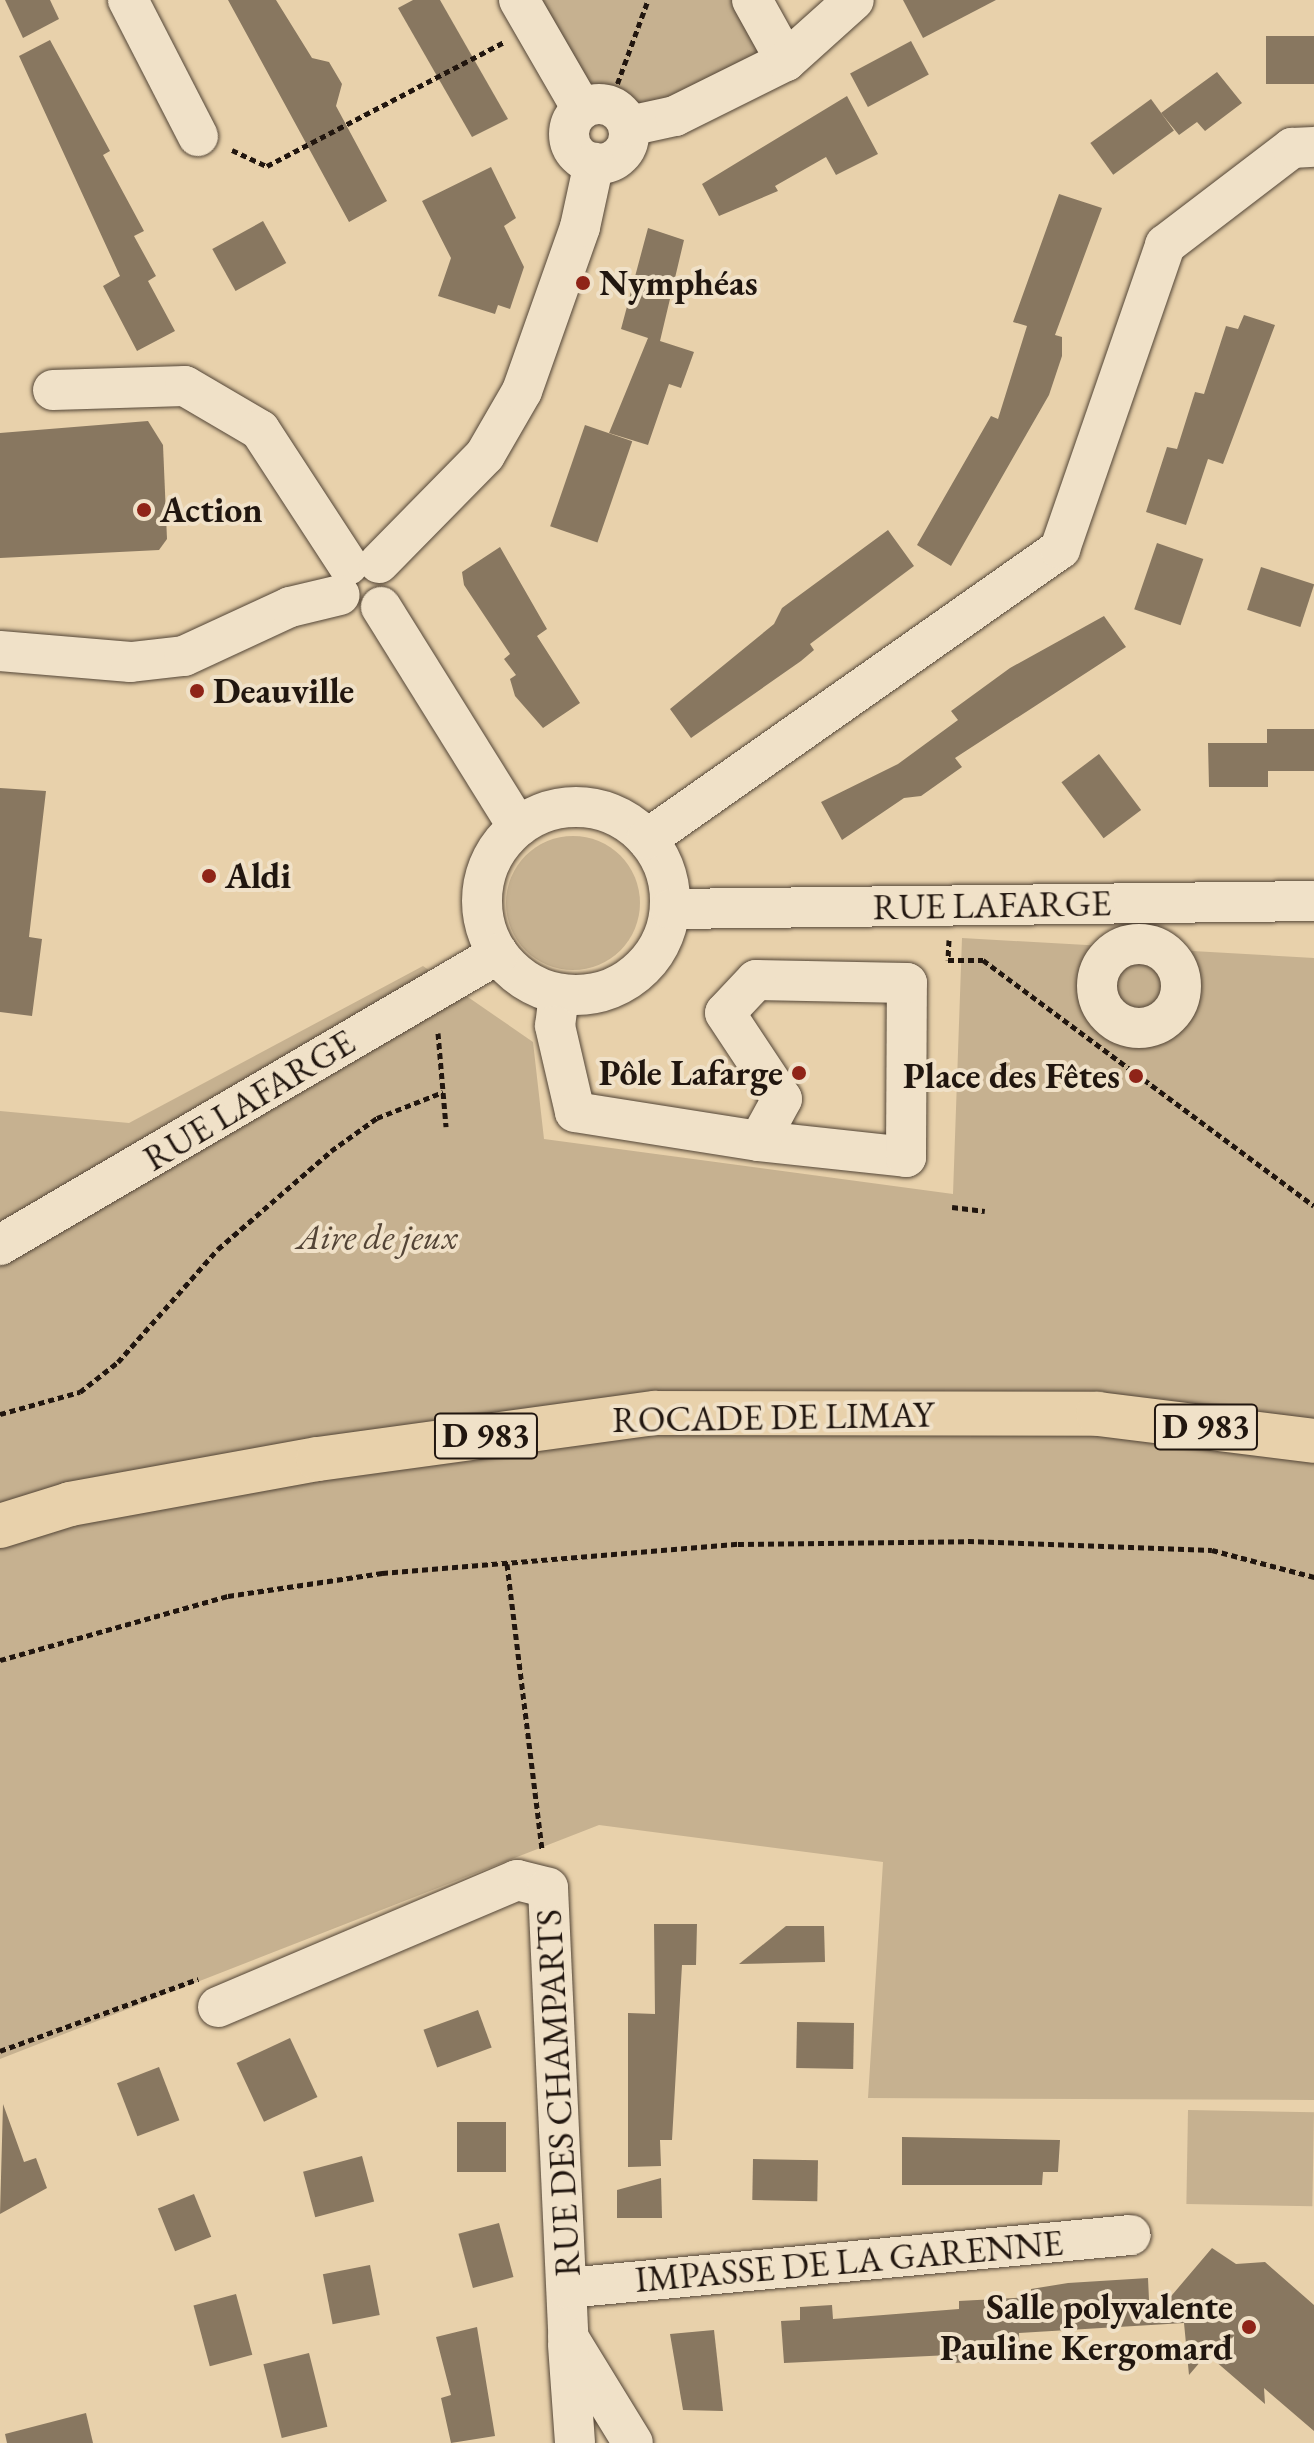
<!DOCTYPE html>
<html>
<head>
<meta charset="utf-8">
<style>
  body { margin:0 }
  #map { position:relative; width:1314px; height:2443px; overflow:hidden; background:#e8d1ab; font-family:"EB Garamond",serif }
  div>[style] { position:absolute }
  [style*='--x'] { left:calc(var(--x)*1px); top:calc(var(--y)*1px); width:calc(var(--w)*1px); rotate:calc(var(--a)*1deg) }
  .green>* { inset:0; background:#c6b190; transform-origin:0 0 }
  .round { border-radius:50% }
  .building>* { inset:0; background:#887760; transform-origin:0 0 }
  .path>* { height:5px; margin-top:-2.5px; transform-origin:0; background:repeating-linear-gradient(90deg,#21160f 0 6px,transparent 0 10px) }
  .roads { filter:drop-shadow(0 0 2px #534536) drop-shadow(0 0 2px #534536) }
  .minor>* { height:40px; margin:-20px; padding:0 20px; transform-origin:20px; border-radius:20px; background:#f0e1c8 }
  .minor>.ring { margin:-20px; padding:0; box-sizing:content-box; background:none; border:40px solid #f0e1c8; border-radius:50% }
  .major>* { height:44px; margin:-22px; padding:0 22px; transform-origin:22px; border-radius:22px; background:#e8d1ab }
  .dots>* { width:22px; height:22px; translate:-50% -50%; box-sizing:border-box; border:4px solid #f0e1c8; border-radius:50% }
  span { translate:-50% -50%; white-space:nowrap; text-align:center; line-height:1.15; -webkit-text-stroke:8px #f0e1c8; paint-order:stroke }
  .shield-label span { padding:2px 6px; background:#f0e1c8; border:2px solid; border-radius:6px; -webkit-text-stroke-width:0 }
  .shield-label { font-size:34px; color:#21160f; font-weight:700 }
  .poi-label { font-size:36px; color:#21160f; font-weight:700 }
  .left { translate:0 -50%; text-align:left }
  .right { translate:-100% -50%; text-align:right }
  .street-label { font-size:36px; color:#21160f }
  .park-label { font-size:36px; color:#534436; font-style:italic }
</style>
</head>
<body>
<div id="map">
  <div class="green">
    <i style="clip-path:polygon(522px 0,752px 0,786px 61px,675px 116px,618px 110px,600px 104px)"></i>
    <i class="round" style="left:506px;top:836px;width:134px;height:134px"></i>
    <i style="clip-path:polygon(962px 938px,1314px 958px,1314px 2100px,868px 2098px,883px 1862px,599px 1825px,0 2059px,0 1111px,129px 1123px,423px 966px,533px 1042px,544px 1139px,953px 1194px)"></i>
    <i style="left:1188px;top:2110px;width:126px;height:94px;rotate:1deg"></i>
  </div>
  <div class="building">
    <i style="clip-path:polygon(5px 0,50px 0,59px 19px,23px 38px)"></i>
    <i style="clip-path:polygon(228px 0,276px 0,312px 58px,329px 62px,342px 84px,336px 106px,387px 201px,349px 222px)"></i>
    <i style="clip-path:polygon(413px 0,440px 0,508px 119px,472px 137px,398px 8px)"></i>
    <i style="clip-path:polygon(903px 0,996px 0,923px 38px)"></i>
    <i style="left:1314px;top:36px;width:48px;height:48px;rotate:90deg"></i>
    <i style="clip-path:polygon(50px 40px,110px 151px,103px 155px,144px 231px,134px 236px,156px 276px,148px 281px,175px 331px,137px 351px,103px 286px,120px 276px,19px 56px)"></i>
    <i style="left:911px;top:41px;width:38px;height:69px;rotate:62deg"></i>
    <i style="clip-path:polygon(1217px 72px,1242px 103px,1205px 131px,1197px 122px,1179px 135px,1161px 113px)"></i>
    <i style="clip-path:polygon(847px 96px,878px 154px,836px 175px,826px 157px,775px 186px,778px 191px,719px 216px,702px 184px)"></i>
    <i style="left:1151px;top:99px;width:39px;height:75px;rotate:54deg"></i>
    <i style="clip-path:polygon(491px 167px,516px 218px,504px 226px,524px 267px,510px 309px,498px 305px,495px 314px,438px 296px,451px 258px,422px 201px)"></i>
    <i style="clip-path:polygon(1059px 194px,1102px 208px,1055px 335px,1062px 337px,1062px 356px,1049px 395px,951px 566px,917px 545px,991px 416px,998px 419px,1027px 326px,1013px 322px)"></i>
    <i style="left:263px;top:221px;width:48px;height:58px;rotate:61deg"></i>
    <i style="clip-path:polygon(648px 228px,684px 240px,660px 341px,694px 352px,681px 388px,669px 384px,648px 445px,609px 433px,648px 338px,621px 329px)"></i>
    <i style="clip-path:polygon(1244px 315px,1275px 325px,1223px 464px,1208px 459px,1186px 525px,1146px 512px,1167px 447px,1177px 449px,1195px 392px,1204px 394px,1226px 326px,1238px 329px)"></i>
    <i style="clip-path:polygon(148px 421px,163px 445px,167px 539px,159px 550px,0 558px,0 433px)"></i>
    <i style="left:585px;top:425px;width:50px;height:107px;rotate:19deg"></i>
    <i style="clip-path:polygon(888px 530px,914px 566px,810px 644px,814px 650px,801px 661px,691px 738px,670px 709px,774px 624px,782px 608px)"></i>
    <i style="left:1157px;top:543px;width:49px;height:70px;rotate:19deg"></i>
    <i style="clip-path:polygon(500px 547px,547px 629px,537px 636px,580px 703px,543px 728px,515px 696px,510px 679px,516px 675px,504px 659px,510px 654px,464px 585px,462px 572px)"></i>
    <i style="left:1261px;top:567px;width:56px;height:45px;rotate:18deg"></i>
    <i style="clip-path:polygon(1104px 616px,1126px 647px,955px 758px,962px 767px,921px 796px,904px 798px,842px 840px,821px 802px,898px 764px,958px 720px,951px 711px,1010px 668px)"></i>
    <i style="clip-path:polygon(1267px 729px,1314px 729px,1314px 771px,1268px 771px,1268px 787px,1209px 787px,1208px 743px,1267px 743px)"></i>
    <i style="left:1099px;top:754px;width:70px;height:47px;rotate:53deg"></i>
    <i style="clip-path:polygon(0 788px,46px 791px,29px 937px,42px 939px,32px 1016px,0 1012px)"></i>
    <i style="clip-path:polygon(654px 1924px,697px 1924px,696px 1965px,682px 1965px,672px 2140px,660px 2140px,661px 2166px,628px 2167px,628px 2013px,655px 2014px)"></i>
    <i style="clip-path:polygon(786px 1926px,824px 1926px,825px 1962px,739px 1964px)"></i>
    <i style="left:478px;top:2010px;width:40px;height:58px;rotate:70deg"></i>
    <i style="left:854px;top:2023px;width:46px;height:57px;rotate:91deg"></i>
    <i style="left:290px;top:2038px;width:65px;height:59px;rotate:65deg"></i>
    <i style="left:159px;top:2067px;width:57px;height:45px;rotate:69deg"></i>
    <i style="clip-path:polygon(3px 2104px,24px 2162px,36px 2158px,47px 2188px,0 2214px)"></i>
    <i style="left:457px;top:2122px;width:49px;height:50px"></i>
    <i style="clip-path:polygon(902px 2137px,1060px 2140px,1058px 2172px,1043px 2172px,1042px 2185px,902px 2185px)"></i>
    <i style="left:362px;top:2156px;width:47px;height:61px;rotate:75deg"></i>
    <i style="left:753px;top:2159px;width:65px;height:41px;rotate:1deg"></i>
    <i style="clip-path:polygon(661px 2178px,662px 2218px,617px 2218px,617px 2190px)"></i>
    <i style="left:194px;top:2194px;width:46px;height:39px;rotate:68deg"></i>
    <i style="left:499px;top:2223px;width:56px;height:42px;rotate:75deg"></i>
    <i style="clip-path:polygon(1212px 2248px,1236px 2264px,1265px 2262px,1314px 2305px,1314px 2431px,1264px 2388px,1265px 2404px,1207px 2354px,1189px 2375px,1184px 2323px,1019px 2333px,1020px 2361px,950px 2363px,950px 2355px,784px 2363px,781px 2321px,800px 2320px,800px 2307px,832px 2305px,833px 2319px,959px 2309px,959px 2301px,1031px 2297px,1031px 2289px,1068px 2283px,1148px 2278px,1150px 2321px)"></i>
    <i style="left:370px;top:2265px;width:51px;height:48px;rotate:79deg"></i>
    <i style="left:236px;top:2294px;width:63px;height:44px;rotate:75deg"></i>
    <i style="clip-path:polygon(477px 2327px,495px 2436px,451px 2443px,441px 2398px,451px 2395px,436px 2337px)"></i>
    <i style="clip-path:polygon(714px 2330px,723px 2411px,683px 2410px,670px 2334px)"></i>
    <i style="left:309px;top:2353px;width:76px;height:47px;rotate:76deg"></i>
    <i style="clip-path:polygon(86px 2413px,93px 2443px,7px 2443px,5px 2434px)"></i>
  </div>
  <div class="path">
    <i style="--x:614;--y:93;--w:99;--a:-69.9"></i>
    <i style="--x:232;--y:150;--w:38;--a:25"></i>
    <i style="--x:267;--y:166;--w:267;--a:-27.6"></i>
    <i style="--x:949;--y:940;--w:20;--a:93"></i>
    <i style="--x:948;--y:960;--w:35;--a:0"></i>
    <i style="--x:983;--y:960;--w:412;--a:36.6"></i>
    <i style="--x:438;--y:1033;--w:94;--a:85.1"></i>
    <i style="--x:952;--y:1207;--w:33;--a:7"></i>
    <i style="--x:0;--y:1414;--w:83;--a:-15.4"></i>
    <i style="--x:80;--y:1392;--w:48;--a:-38.3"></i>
    <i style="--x:118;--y:1362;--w:151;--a:-48.5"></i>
    <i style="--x:218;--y:1249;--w:150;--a:-40.9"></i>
    <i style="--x:331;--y:1151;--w:57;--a:-35.7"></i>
    <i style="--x:377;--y:1118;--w:71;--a:-21.5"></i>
    <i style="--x:507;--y:1564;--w:287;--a:83"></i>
    <i style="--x:0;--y:1660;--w:237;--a:-15.7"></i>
    <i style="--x:228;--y:1596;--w:156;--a:-8.5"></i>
    <i style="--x:382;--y:1573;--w:357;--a:-4.7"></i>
    <i style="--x:738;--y:1544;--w:230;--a:-0.7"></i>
    <i style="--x:968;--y:1541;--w:244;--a:2.1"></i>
    <i style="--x:1212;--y:1550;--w:106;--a:14.8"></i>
    <i style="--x:0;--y:2051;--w:211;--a:-20"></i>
  </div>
  <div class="roads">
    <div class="minor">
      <i style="--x:128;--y:0;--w:153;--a:62.8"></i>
      <i style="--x:519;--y:0;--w:126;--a:60"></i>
      <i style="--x:752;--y:0;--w:70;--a:60.9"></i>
      <i class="ring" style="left:569px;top:104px;width:20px;height:20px"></i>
      <i style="--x:629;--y:126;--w:47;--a:-12.3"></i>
      <i style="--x:675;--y:116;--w:124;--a:-26.4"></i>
      <i style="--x:786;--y:61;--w:91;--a:-41.9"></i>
      <i style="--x:53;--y:390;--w:132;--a:-1.7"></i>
      <i style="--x:185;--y:386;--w:87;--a:30.4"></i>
      <i style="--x:260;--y:430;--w:161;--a:56.9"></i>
      <i style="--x:379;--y:563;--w:151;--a:-45.5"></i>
      <i style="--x:485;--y:455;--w:74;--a:-60"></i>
      <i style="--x:522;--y:391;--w:174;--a:-70.5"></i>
      <i style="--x:580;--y:227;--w:66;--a:-77.7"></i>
      <i style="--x:381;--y:607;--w:259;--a:58.1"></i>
      <i style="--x:0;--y:651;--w:131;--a:4.8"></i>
      <i style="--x:131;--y:662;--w:53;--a:-6.5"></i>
      <i style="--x:184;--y:656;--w:117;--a:-24.8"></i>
      <i style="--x:290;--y:607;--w:51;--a:-13.5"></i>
      <i class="ring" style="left:482px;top:807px;width:148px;height:148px"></i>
      <i style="--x:647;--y:839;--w:505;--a:-35.08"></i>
      <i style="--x:1060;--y:549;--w:322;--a:-70.9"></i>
      <i style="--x:1165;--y:245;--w:160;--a:-37.4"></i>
      <i style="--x:1292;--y:148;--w:22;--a:-3"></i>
      <i style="--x:671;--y:909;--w:643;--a:-0.71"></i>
      <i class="ring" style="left:1097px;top:944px;width:44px;height:44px"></i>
      <i style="--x:559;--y:994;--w:32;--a:97"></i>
      <i style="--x:555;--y:1026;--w:88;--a:76.9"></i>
      <i style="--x:575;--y:1112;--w:186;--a:9"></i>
      <i style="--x:759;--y:1141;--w:148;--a:6.2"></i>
      <i style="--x:906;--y:1157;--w:174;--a:-89.7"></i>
      <i style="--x:907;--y:983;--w:151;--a:-178.9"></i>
      <i style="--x:756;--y:980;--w:45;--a:133.2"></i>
      <i style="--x:725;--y:1013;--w:103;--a:56.5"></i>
      <i style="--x:782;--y:1099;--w:48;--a:118.7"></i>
      <i style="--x:0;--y:1245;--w:577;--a:-30.3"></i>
      <i style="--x:218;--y:2007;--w:325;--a:-23"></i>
      <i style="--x:517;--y:1880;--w:32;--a:14"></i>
      <i style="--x:548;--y:1888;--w:449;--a:87.4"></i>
      <i style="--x:568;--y:2337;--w:124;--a:58.5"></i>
      <i style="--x:567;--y:2288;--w:566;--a:-5.37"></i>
      <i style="--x:568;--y:2345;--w:98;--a:85.9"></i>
    </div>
    <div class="major">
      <i style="--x:0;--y:1526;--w:73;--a:-17.4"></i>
      <i style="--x:70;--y:1504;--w:252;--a:-10.3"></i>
      <i style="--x:318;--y:1459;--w:340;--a:-7.8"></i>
      <i style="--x:655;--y:1413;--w:443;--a:0.1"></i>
      <i style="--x:1098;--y:1414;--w:218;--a:7.1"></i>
    </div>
  </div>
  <div class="dots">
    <i style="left:583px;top:283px;background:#8f2418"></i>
    <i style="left:144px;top:510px;background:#8f2418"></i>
    <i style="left:197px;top:691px;background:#8f2418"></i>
    <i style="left:209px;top:876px;background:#8f2418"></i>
    <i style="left:799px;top:1073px;background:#8f2418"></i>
    <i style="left:1136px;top:1076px;background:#8f2418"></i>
    <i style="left:1249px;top:2327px;background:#8f2418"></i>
  </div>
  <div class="shield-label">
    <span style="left:1206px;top:1427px">D 983</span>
    <span style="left:486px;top:1436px">D 983</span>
  </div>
  <div class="poi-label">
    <span class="left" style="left:599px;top:283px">Nymphéas</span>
    <span class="left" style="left:160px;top:510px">Action</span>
    <span class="left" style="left:213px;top:691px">Deauville</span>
    <span class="left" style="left:225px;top:876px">Aldi</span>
    <span class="right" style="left:783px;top:1073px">Pôle Lafarge</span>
    <span class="right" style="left:1120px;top:1076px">Place des Fêtes</span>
    <span class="right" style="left:1233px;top:2327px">Salle polyvalente<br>Pauline Kergomard</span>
  </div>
  <div class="street-label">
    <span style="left:992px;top:905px;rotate:-1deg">RUE LAFARGE</span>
    <span style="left:249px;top:1100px;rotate:-31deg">RUE LAFARGE</span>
    <span style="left:773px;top:1417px;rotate:-1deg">ROCADE DE LIMAY</span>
    <span style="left:558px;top:2093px;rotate:-93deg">RUE DES CHAMPARTS</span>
    <span style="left:849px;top:2261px;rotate:-5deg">IMPASSE DE LA GARENNE</span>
  </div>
  <div class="park-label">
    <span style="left:377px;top:1237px">Aire de jeux</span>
  </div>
</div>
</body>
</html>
